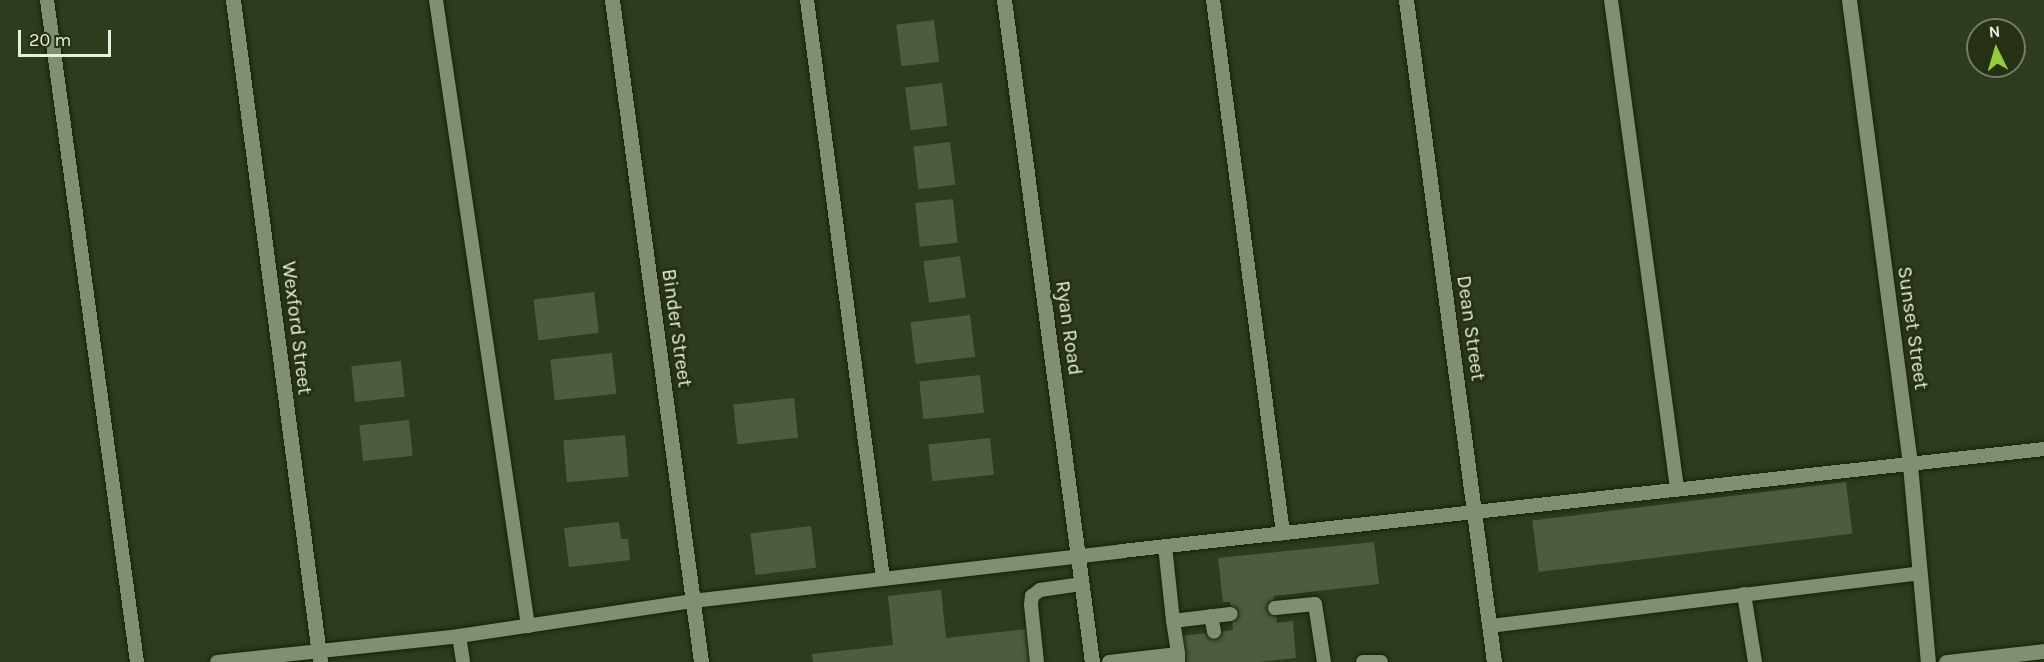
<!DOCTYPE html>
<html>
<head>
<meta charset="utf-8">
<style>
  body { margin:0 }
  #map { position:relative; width:2044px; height:662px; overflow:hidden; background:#2f3b1f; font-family:Karla,sans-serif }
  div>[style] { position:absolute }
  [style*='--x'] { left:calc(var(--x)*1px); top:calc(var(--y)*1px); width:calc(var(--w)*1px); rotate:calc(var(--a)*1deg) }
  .building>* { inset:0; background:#4e5b3e; transform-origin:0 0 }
  .roads { filter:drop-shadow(0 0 2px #172107) drop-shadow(0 0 2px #172107) }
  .lane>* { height:14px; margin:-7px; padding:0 7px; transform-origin:7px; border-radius:7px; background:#808f70 }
  .street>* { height:15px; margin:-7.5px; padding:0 7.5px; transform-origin:7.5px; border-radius:7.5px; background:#808f70 }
  .secondary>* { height:15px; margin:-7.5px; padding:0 7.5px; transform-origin:7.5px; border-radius:7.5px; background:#808f70 }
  span { translate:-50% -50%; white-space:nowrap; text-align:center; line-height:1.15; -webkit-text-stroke:6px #253015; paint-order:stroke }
  .street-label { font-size:20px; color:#e7efde }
  .north { position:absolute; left:1966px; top:18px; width:60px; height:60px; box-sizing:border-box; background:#253015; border:2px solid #737c65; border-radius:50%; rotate:355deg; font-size:16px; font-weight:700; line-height:24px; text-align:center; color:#e7efde }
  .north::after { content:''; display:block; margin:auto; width:21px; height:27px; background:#96cc3a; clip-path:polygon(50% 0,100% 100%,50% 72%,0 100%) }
  .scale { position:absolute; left:18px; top:30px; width:93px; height:27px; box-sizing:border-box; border:3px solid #e7efde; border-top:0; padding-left:8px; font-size:18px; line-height:21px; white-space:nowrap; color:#e7efde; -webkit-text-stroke:4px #253015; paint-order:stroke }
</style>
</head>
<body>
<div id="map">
  <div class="building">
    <i style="left:934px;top:20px;width:42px;height:38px;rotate:83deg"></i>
    <i style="left:942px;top:83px;width:43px;height:37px;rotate:83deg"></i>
    <i style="left:950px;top:142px;width:43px;height:37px;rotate:83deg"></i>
    <i style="left:953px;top:199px;width:44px;height:38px;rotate:84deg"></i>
    <i style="left:960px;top:256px;width:42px;height:37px;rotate:82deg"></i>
    <i style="left:594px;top:292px;width:41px;height:61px;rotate:83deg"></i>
    <i style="left:970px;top:315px;width:42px;height:60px;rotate:83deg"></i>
    <i style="left:612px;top:353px;width:41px;height:62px;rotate:84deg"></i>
    <i style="left:401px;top:361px;width:36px;height:50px;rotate:84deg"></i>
    <i style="left:980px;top:375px;width:38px;height:61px;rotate:84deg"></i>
    <i style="left:794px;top:398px;width:40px;height:61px;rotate:84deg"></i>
    <i style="left:409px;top:420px;width:36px;height:50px;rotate:84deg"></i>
    <i style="left:625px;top:435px;width:42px;height:62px;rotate:85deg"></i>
    <i style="left:990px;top:438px;width:37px;height:62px;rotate:84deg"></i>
    <i style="left:1846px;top:482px;width:52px;height:316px;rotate:83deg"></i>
    <i style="clip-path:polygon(619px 522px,621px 539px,628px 539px,630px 560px,569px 567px,564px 528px)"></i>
    <i style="left:811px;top:526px;width:42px;height:61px;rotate:83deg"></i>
    <i style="clip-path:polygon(1374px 542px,1379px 584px,1274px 596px,1277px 623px,1293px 621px,1296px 658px,1259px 662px,1184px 662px,1181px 636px,1233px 630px,1230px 602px,1223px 602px,1218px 558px)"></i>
    <i style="clip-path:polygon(941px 590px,946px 638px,1027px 629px,1031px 662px,813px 662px,812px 654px,893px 645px,888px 596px)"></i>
  </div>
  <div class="roads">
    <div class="lane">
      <i style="--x:47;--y:0;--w:668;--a:82.26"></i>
      <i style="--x:436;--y:0;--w:633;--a:81.64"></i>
      <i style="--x:807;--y:0;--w:584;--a:82.52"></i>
      <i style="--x:1213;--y:0;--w:538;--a:82.52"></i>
      <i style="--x:1611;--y:0;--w:494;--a:82.3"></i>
      <i style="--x:1165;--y:546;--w:75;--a:83.9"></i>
      <i style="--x:1173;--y:621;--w:58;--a:-6.9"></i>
      <i style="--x:1744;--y:594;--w:69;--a:80.8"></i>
      <i style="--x:1275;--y:608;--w:40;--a:-5.7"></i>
      <i style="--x:1315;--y:604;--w:59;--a:81.2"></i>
      <i style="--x:1211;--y:616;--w:16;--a:79"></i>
      <i style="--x:1173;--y:621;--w:33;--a:81"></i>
      <i style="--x:1490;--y:626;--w:433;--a:-7"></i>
      <i style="--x:459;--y:636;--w:26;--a:81"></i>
      <i style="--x:217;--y:662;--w:243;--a:-6.1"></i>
      <i style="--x:459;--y:636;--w:237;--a:-8.5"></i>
      <i style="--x:693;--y:601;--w:432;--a:-6.6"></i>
      <i style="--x:1122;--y:551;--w:928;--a:-6.31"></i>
      <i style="--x:1037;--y:662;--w:57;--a:-96"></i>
      <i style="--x:1031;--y:605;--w:9;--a:-84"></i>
      <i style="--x:1032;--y:596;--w:10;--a:-37"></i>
      <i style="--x:1040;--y:590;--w:41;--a:-8.3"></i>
      <i style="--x:1109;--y:662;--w:69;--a:-6.6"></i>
      <i style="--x:1178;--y:654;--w:8;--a:90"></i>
      <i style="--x:1363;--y:662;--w:18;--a:0"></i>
    </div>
    <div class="street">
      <i style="--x:233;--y:0;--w:668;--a:82.51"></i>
      <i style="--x:612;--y:0;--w:668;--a:82.34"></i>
      <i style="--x:1406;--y:0;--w:668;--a:82.43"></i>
      <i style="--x:1849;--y:0;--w:469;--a:82.5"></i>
      <i style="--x:1910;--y:465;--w:198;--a:84.8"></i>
    </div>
    <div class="secondary">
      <i style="--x:1004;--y:0;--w:668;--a:82.43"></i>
      <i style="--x:1946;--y:662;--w:99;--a:-6.4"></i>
    </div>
  </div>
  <div class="street-label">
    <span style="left:297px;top:328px;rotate:83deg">Wexford Street</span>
    <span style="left:677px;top:328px;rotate:82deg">Binder Street</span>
    <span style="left:1069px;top:328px;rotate:82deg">Ryan Road</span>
    <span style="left:1471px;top:328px;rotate:82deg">Dean Street</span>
    <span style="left:1913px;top:328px;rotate:82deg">Sunset Street</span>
  </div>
  <div class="north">N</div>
  <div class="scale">20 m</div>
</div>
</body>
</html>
